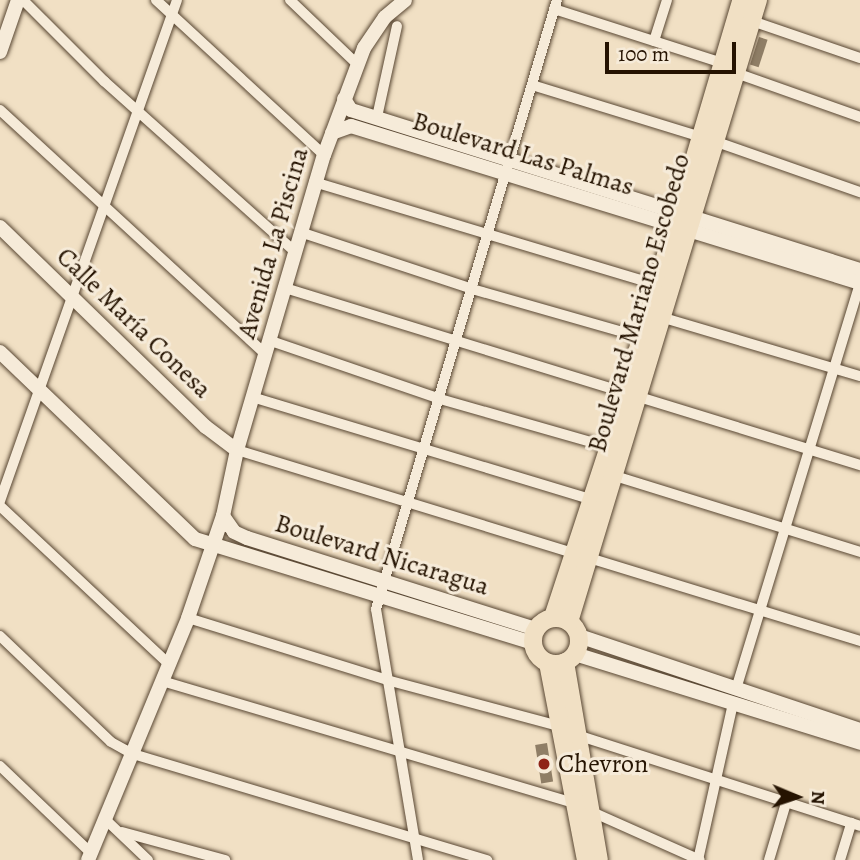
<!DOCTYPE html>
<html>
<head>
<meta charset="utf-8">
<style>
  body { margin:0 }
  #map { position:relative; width:860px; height:860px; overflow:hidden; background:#f1e0c4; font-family:Alegreya,serif }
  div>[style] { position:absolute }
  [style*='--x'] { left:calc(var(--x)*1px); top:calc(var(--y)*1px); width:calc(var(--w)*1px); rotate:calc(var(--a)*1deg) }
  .building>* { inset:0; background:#8f7e66; transform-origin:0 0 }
  .roads { filter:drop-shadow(0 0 2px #584632) drop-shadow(0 0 2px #584632) }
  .minor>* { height:10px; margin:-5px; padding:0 5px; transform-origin:5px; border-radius:5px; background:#f6ebd9 }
  .tertiary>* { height:14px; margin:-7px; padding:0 7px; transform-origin:7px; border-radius:7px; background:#f6ebd9 }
  .primary>* { height:18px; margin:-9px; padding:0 9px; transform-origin:9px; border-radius:9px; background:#f1e0c4 }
  .primary>.ring { margin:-9px; padding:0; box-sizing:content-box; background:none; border:18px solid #f1e0c4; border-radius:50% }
  .dots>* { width:19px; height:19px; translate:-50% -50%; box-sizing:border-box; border:4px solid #f6ebd9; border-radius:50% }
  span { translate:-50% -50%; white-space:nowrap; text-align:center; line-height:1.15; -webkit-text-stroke:6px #f6ebd9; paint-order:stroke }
  .street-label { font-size:26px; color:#251301 }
  .poi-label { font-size:26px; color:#251301 }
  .left { translate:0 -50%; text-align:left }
  .north { position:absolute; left:762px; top:762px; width:70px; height:70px; -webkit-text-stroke:5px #f6ebd9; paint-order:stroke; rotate:92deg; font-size:19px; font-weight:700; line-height:28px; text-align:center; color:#251301 }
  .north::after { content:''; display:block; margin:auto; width:24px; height:32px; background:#251301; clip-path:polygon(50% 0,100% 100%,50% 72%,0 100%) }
  .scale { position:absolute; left:605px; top:42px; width:131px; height:32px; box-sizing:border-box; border:4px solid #251301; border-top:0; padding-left:9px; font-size:21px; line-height:24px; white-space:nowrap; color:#251301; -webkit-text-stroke:5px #f6ebd9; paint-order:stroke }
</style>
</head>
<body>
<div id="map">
  <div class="building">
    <i style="left:759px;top:37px;width:9px;height:29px;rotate:18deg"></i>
    <i style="left:547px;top:743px;width:39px;height:12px;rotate:81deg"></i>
  </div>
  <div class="roads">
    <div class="minor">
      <i style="--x:23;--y:0;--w:115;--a:45"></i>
      <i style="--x:104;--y:81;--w:256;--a:41.8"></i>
      <i style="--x:156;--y:0;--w:229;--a:42.7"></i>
      <i style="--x:290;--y:0;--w:93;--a:43.7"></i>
      <i style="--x:554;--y:9;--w:176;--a:17.8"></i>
      <i style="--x:752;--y:21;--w:114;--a:18.9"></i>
      <i style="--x:654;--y:41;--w:43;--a:-72.4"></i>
      <i style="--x:736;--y:73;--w:132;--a:19.5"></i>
      <i style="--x:532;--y:85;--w:177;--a:17.1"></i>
      <i style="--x:0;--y:110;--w:362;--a:42.6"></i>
      <i style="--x:377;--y:117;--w:93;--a:-77.6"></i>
      <i style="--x:714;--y:141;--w:155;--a:19.3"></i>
      <i style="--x:314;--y:182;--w:356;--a:16.7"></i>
      <i style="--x:300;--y:232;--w:181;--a:18.3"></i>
      <i style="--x:472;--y:289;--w:175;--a:15.9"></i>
      <i style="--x:285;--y:288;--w:602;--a:17.11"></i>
      <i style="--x:664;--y:318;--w:204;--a:16.5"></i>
      <i style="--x:271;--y:341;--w:179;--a:18.9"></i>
      <i style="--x:440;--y:399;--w:176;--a:15.9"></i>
      <i style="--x:252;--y:397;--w:356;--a:16.8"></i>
      <i style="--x:237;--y:450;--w:652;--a:17.04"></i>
      <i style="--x:615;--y:476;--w:257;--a:17.2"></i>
      <i style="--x:0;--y:501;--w:531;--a:-70.54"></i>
      <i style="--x:0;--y:506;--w:231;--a:43.1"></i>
      <i style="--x:188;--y:618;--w:208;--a:17.3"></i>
      <i style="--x:387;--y:680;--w:181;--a:15"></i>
      <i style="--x:0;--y:636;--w:153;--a:43.7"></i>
      <i style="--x:111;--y:742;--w:25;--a:29"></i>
      <i style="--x:133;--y:754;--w:370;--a:16.7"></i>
      <i style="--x:162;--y:681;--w:432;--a:16.5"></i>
      <i style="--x:736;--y:689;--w:425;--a:-73"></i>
      <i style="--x:577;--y:735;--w:297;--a:17.8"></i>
      <i style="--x:0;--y:766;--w:126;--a:43.7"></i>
      <i style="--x:590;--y:811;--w:120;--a:24"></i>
      <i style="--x:106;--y:820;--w:58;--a:43.6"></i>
      <i style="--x:122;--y:832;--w:107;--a:15.2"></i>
      <i style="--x:418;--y:860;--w:254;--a:-99.5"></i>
      <i style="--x:376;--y:609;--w:635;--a:-73.45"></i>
      <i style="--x:698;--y:860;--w:160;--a:-77.4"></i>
      <i style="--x:769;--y:860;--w:59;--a:-73.4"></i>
      <i style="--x:840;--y:860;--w:39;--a:-73"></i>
    </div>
    <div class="tertiary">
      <i style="--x:0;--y:52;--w:55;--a:-70.9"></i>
      <i style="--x:344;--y:99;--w:13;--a:58"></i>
      <i style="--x:351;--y:110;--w:534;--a:17.45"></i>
      <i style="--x:332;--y:133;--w:20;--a:-20"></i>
      <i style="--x:351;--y:126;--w:533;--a:17.14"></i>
      <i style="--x:0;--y:227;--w:287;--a:44.2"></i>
      <i style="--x:206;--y:427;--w:39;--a:37"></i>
      <i style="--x:0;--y:352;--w:270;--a:43.8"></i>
      <i style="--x:195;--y:539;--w:354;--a:17.1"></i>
      <i style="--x:226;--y:525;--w:9;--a:-108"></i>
      <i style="--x:223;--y:516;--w:67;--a:-78"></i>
      <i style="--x:237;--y:450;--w:308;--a:-73.6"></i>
      <i style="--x:324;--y:155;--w:114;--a:-69.5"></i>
      <i style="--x:364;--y:48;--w:37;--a:-56"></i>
      <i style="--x:385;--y:17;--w:26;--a:-40"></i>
      <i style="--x:579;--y:636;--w:296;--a:18.5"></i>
      <i style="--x:575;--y:654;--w:299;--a:17.3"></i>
      <i style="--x:88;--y:860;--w:262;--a:-67.5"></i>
      <i style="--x:188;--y:618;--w:108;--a:-71.1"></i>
      <i style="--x:223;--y:516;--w:19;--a:55"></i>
      <i style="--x:234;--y:532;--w:14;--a:25"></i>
      <i style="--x:247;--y:538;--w:303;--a:17.5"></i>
    </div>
    <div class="primary">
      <i style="--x:553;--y:617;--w:179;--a:-71.8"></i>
      <i style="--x:609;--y:447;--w:466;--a:-73.5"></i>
      <i class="ring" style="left:533px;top:618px;width:28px;height:28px"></i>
      <i style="--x:569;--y:622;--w:650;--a:-73.1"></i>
      <i style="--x:565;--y:662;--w:201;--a:80.3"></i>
      <i style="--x:548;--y:663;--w:201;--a:79.1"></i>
    </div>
  </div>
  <div class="dots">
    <i style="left:544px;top:764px;background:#8f2418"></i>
  </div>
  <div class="street-label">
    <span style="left:523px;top:154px;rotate:17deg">Boulevard Las Palmas</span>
    <span style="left:273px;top:243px;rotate:-74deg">Avenida La Piscina</span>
    <span style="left:639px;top:303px;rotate:-74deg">Boulevard Mariano Escobedo</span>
    <span style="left:134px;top:323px;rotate:44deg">Calle María Conesa</span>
    <span style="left:382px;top:555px;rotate:17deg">Boulevard Nicaragua</span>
  </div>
  <div class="poi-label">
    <span class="left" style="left:558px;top:764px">Chevron</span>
  </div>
  <div class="north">N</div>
  <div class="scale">100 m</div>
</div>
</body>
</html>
